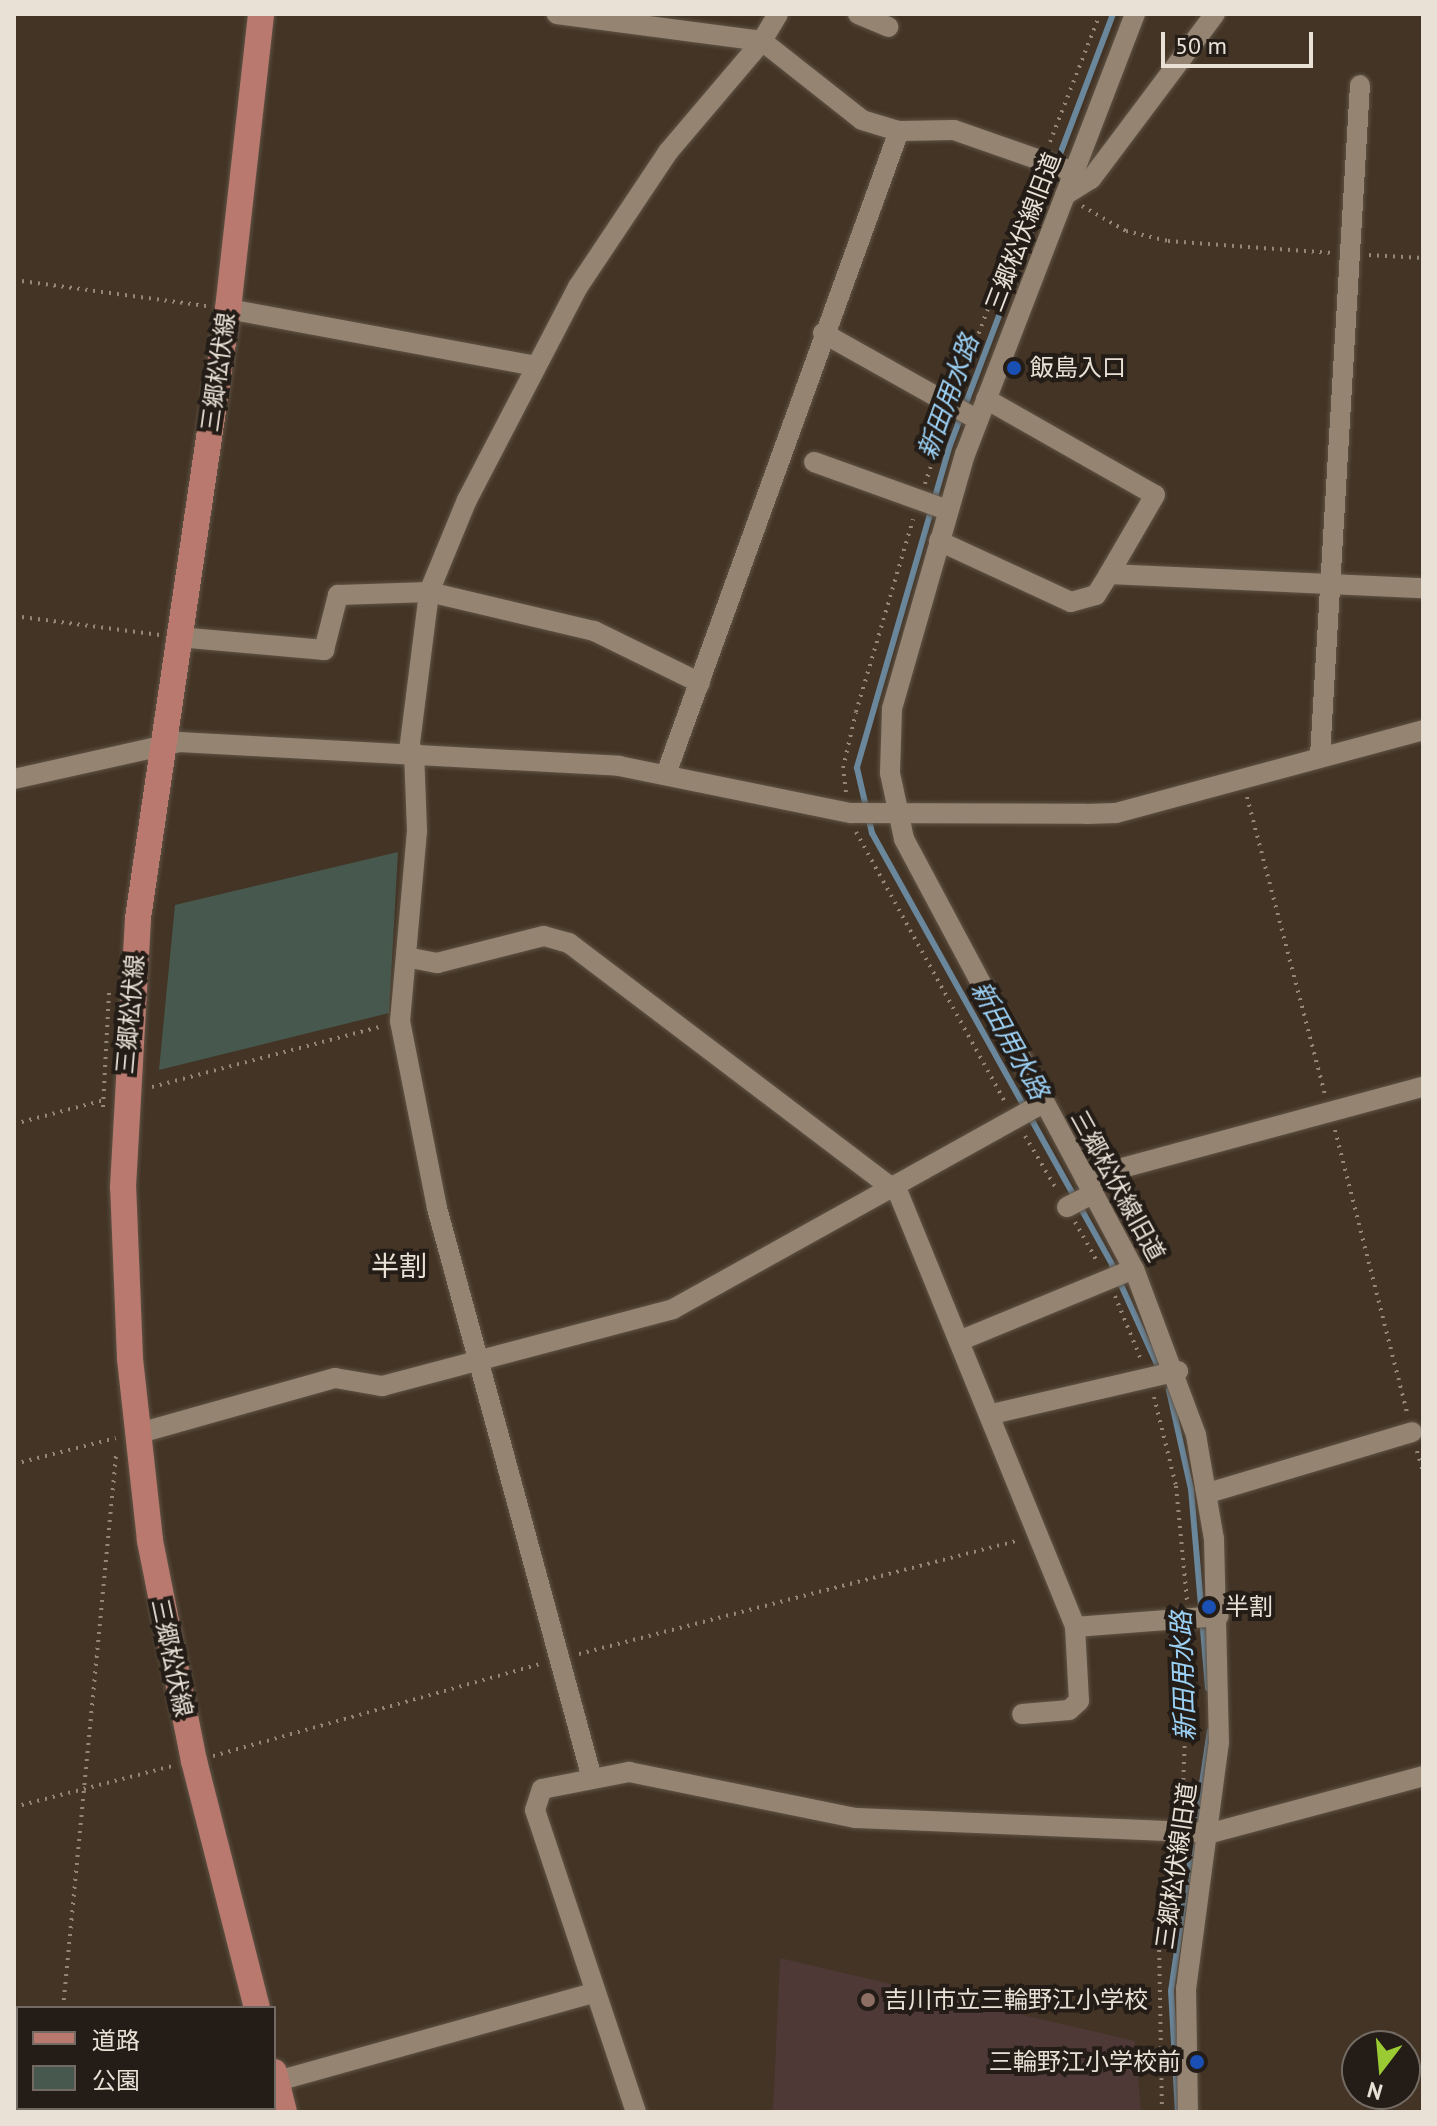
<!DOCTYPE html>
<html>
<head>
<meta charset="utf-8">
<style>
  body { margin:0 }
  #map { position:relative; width:1437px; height:2126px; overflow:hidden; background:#433425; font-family:"PT Sans","Noto Sans JP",sans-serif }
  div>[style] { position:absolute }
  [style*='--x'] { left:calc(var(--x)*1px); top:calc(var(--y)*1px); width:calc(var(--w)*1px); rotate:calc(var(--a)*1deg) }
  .education>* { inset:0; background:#4e3937 }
  .green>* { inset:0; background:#47594e }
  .stream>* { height:6px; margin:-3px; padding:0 3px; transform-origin:3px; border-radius:3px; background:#6a879c }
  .path>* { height:4px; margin-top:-2px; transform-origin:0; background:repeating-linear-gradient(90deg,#93877b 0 2px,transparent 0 8px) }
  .roads { filter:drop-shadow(0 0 2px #5f5345) drop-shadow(0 0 2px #5f5345) }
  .minor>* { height:20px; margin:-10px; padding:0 10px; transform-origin:10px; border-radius:10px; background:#958472 }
  .major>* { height:26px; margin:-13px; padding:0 13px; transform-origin:13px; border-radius:13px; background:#b9796e }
  .dots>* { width:22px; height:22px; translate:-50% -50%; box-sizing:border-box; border:4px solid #241d17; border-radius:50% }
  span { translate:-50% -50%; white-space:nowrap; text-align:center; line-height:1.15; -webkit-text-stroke:8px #241d17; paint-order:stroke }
  .street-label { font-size:24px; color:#e9e0d6 }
  .poi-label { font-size:24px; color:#e9e0d6 }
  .left { translate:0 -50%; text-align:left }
  .right { translate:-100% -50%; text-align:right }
  .water-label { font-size:26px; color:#9cd1f6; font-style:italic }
  .quarter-label { font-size:28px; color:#e9e0d6 }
  .frame { position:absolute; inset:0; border:16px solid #e9e0d6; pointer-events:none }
  .legend { position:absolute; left:16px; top:2006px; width:260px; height:104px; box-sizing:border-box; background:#241d17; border:2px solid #736b63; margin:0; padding:10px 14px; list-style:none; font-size:24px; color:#e9e0d6 }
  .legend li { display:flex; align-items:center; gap:16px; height:40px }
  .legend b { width:40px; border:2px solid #736b63 }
  .north { position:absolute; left:1341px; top:2030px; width:80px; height:80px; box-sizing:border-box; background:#241d17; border:2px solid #736b63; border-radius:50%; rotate:196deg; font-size:22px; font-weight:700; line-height:32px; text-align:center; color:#e9e0d6 }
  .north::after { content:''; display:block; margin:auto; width:28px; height:36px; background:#9bcb32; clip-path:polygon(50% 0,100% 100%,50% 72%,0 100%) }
  .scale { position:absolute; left:1161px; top:32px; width:152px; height:36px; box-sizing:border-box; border:4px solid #e9e0d6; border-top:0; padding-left:10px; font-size:24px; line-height:28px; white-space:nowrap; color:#e9e0d6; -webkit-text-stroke:6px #241d17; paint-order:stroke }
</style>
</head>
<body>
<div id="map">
  <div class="education">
    <i style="clip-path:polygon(780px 1958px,1135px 2041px,1141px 2112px,773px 2112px)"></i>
  </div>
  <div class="green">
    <i style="clip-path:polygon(398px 852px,389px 1013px,159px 1070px,175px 905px)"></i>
  </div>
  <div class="stream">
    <i style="--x:1113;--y:14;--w:461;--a:110.7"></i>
    <i style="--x:950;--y:445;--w:336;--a:106.1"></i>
    <i style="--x:857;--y:768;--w:67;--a:77"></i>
    <i style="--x:872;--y:833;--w:494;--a:60.9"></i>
    <i style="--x:1112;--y:1265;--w:119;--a:65.6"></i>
    <i style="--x:1169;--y:1390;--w:101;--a:77.5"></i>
    <i style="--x:1191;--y:1489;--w:200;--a:85.1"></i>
    <i style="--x:1178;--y:2112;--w:121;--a:-93.3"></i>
    <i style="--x:1171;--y:1991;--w:263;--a:-81.5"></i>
  </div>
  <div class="path">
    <i style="--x:1050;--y:142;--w:137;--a:-68.7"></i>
    <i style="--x:1082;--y:206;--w:51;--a:29.6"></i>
    <i style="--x:1126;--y:231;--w:43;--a:13.4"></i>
    <i style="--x:1168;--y:241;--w:165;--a:4.2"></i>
    <i style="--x:1369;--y:255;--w:54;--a:3.2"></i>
    <i style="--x:14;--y:280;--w:194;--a:7.7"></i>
    <i style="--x:959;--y:386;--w:223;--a:-69.5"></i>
    <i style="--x:925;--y:484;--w:63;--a:-71.6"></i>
    <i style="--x:14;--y:616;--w:147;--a:7.4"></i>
    <i style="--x:846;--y:792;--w:24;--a:-97"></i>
    <i style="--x:843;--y:768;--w:57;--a:-76.9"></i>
    <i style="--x:856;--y:712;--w:201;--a:-73.5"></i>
    <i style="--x:1247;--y:797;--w:307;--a:75.3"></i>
    <i style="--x:856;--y:832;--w:311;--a:61.1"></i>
    <i style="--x:152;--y:1087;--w:239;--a:-14.8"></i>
    <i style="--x:103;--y:1107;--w:115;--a:-87"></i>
    <i style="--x:14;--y:1124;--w:93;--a:-14.9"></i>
    <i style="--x:1335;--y:1130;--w:295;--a:75.7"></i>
    <i style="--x:1025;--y:1136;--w:63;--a:59.3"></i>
    <i style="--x:1075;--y:1222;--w:47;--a:60.7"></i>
    <i style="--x:1115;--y:1296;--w:71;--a:67.8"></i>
    <i style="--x:1154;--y:1397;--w:92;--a:76.1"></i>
    <i style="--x:1176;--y:1486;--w:115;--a:84.5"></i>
    <i style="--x:1417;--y:1451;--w:22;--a:74"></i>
    <i style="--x:14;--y:1464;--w:105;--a:-14.3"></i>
    <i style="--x:579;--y:1654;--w:455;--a:-14.5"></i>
    <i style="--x:213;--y:1756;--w:343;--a:-15.7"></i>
    <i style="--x:14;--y:1807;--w:164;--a:-14.5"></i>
    <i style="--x:1182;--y:1812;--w:175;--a:-87.7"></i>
    <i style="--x:63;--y:2008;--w:555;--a:-84.52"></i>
    <i style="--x:54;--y:2112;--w:4;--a:-90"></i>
    <i style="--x:1162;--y:2112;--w:166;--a:-91"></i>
    <i style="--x:1159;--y:1946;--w:95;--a:-80.3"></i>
  </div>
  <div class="roads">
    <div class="minor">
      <i style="--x:778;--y:14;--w:31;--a:121"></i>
      <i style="--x:762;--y:41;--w:127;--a:38.3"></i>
      <i style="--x:862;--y:120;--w:39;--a:17"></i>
      <i style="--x:899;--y:131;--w:55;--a:-1"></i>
      <i style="--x:954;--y:130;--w:127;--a:19.3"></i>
      <i style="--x:858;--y:14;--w:33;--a:23"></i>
      <i style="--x:1135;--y:14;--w:472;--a:111.1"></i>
      <i style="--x:965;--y:454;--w:265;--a:106"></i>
      <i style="--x:892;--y:709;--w:64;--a:91.8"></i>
      <i style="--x:890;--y:773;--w:67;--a:78"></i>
      <i style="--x:904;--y:839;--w:488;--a:61.9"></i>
      <i style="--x:1134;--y:1269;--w:177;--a:69.5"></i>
      <i style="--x:1196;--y:1435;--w:106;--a:80.2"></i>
      <i style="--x:1214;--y:1539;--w:203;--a:88.6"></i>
      <i style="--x:1219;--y:1742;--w:248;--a:97.6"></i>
      <i style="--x:1186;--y:1988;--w:124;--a:89.1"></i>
      <i style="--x:1065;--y:195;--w:31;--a:-32"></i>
      <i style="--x:1091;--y:179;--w:206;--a:-53.1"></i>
      <i style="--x:228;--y:309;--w:312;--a:10.5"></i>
      <i style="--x:823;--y:333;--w:178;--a:29.3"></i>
      <i style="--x:986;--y:399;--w:194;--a:29.6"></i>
      <i style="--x:1155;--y:495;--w:91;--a:120.2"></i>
      <i style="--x:1109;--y:574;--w:314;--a:2.6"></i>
      <i style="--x:814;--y:462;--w:141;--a:19.8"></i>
      <i style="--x:939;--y:541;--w:145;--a:24.8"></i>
      <i style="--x:1071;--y:602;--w:26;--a:-16"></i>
      <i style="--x:1096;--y:595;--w:25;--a:-58"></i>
      <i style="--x:178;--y:637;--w:147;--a:5.1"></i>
      <i style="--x:324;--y:650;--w:57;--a:-75.7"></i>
      <i style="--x:338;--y:595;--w:91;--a:-1.9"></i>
      <i style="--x:429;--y:592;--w:170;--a:13.3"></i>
      <i style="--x:594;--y:631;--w:118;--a:26.1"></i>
      <i style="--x:409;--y:751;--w:160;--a:-82.8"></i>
      <i style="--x:429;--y:592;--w:100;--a:-67.6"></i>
      <i style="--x:467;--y:500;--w:240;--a:-62.5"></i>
      <i style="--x:578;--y:287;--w:162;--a:-56.3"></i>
      <i style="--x:668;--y:152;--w:145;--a:-49.7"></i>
      <i style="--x:762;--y:41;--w:207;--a:-172.5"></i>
      <i style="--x:414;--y:752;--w:79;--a:87.8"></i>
      <i style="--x:417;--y:831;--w:191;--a:95.1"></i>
      <i style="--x:400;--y:1021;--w:191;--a:78.8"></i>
      <i style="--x:437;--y:1208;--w:588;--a:74.8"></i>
      <i style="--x:1320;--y:756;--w:672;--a:-86.59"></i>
      <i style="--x:666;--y:774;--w:684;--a:-70.08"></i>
      <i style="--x:14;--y:779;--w:169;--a:-12.6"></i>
      <i style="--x:179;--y:742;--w:441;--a:3.1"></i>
      <i style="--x:619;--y:766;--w:237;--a:11.5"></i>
      <i style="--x:851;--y:813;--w:235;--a:0.2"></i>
      <i style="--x:1086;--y:814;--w:30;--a:-2"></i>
      <i style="--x:1116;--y:813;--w:318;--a:-15.1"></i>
      <i style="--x:406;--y:957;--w:32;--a:11"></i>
      <i style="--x:437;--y:963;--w:110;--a:-14.2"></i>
      <i style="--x:544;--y:936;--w:26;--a:16"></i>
      <i style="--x:569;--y:943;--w:404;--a:37.2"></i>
      <i style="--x:1085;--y:1178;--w:350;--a:-15.1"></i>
      <i style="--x:895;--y:1185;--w:477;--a:67.8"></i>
      <i style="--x:1075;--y:1627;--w:74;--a:86.9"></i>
      <i style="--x:1079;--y:1701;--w:13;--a:138"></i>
      <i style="--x:1069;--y:1710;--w:47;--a:175.1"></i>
      <i style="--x:1067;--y:1207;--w:30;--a:-27"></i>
      <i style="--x:959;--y:1341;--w:189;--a:-22.4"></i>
      <i style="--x:992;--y:1414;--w:191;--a:-13"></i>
      <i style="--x:136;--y:1434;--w:207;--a:-15.7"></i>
      <i style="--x:335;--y:1378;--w:48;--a:9.7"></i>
      <i style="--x:382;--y:1386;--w:301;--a:-14.8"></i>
      <i style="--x:673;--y:1309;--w:423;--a:-29.1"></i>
      <i style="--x:1208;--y:1493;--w:213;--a:-16.6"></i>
      <i style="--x:1075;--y:1627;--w:144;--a:-4.4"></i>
      <i style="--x:274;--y:2082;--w:331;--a:-15.6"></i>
      <i style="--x:160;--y:2112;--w:16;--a:-14"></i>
      <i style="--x:636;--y:2112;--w:318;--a:-108.5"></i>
      <i style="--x:535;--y:1810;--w:22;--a:-72"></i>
      <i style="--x:542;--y:1789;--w:89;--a:-11.1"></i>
      <i style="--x:629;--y:1772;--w:231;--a:11.5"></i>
      <i style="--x:855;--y:1818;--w:356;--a:2.4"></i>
      <i style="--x:1211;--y:1833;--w:220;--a:-15"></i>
    </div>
    <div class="major">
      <i style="--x:257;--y:2008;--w:255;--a:-104.3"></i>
      <i style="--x:194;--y:1761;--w:225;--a:-101.3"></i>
      <i style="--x:150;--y:1540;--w:183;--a:-96.3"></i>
      <i style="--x:130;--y:1358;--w:171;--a:-92.3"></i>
      <i style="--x:123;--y:1187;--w:269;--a:-86.8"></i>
      <i style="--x:138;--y:918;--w:616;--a:-81.59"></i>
      <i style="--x:228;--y:309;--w:297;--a:-83.6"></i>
      <i style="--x:274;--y:2072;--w:41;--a:76"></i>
    </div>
  </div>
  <div class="dots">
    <i style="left:1014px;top:368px;background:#1a4fb4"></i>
    <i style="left:1209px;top:1607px;background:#1a4fb4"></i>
    <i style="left:868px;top:2000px;background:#8d6e63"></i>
    <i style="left:1197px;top:2062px;background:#1a4fb4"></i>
  </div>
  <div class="street-label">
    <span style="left:1023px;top:232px;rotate:-69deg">三郷松伏線旧道</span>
    <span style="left:218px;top:372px;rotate:-82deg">三郷松伏線</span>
    <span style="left:130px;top:1014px;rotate:-85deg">三郷松伏線</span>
    <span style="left:1118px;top:1186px;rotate:61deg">三郷松伏線旧道</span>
    <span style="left:172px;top:1658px;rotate:78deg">三郷松伏線</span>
    <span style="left:1176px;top:1866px;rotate:-82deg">三郷松伏線旧道</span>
  </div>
  <div class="poi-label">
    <span class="left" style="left:1030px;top:368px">飯島入口</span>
    <span class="left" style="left:1225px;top:1607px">半割</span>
    <span class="left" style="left:884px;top:2000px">吉川市立三輪野江小学校</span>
    <span class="right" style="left:1181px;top:2062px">三輪野江小学校前</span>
  </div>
  <div class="water-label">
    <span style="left:948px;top:397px;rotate:-70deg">新田用水路</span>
    <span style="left:1010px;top:1040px;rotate:61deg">新田用水路</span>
    <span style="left:1183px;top:1676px;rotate:-92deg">新田用水路</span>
  </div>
  <div class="quarter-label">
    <span style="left:399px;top:1266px">半割</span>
  </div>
  <div class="frame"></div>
  <ul class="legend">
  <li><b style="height:10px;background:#b9796e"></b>道路</li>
  <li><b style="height:22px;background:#47594e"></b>公園</li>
  </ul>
  <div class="north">N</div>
  <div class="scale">50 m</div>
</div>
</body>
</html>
